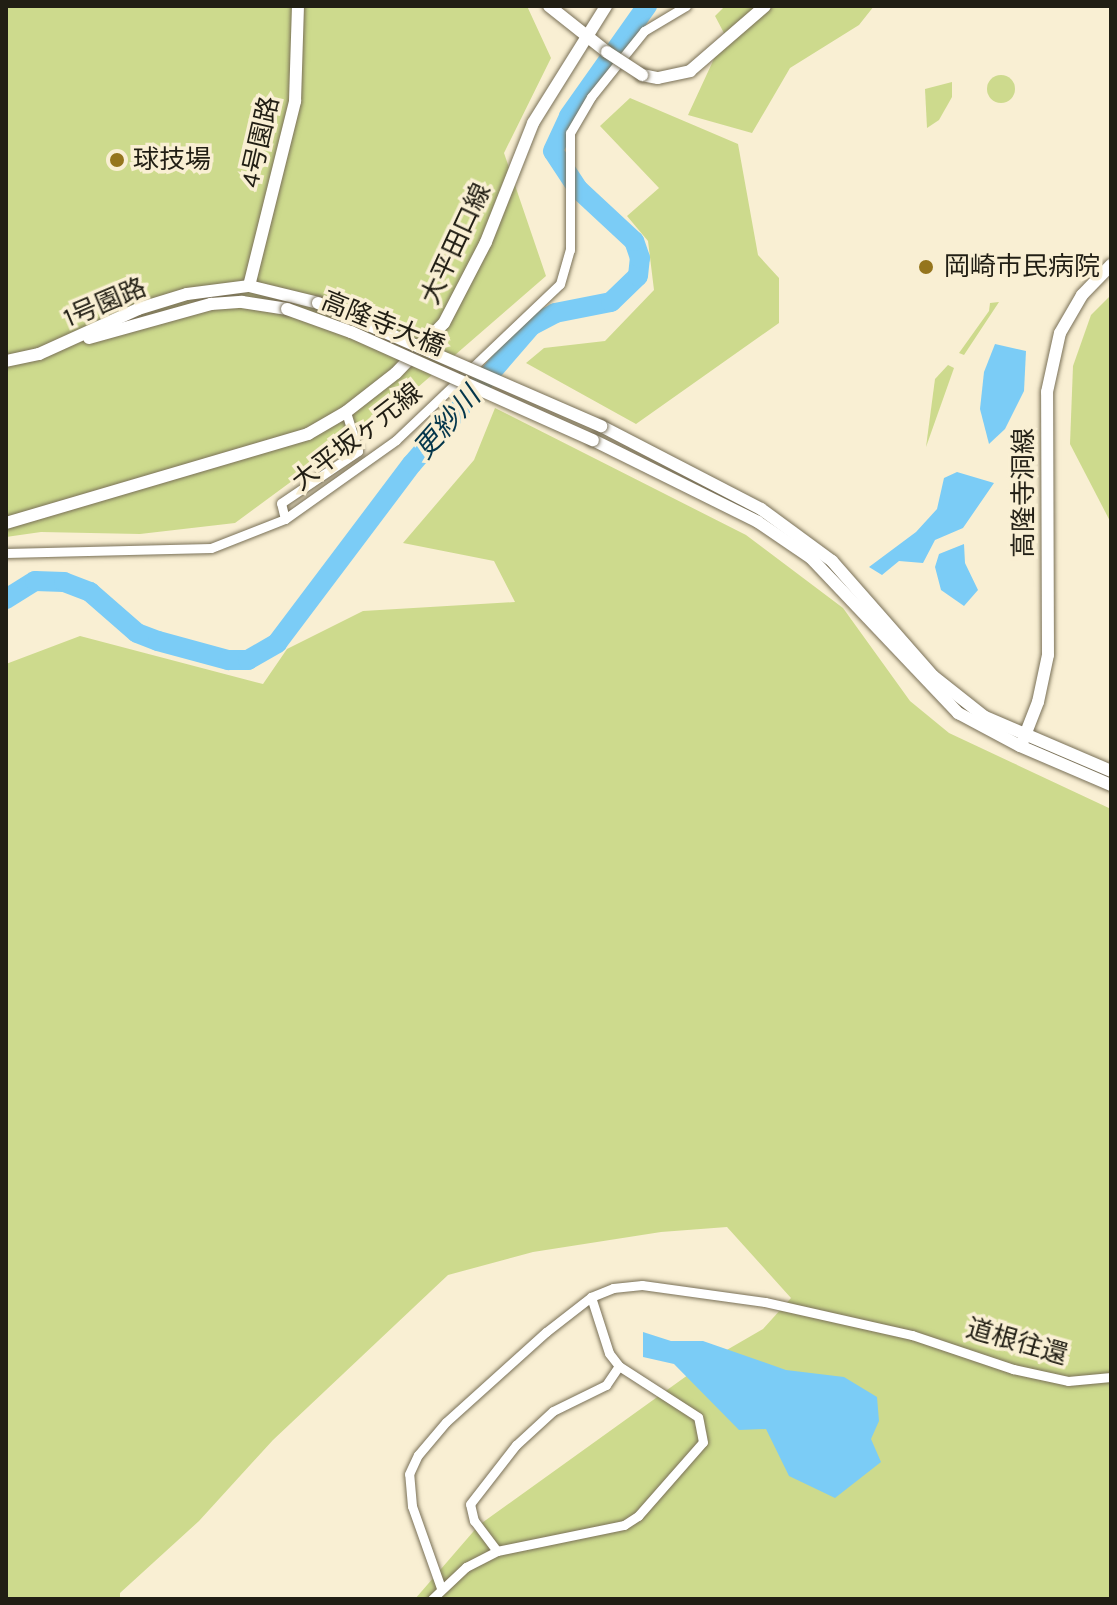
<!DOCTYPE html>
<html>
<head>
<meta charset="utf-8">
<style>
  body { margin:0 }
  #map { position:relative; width:1117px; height:1605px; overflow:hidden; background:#f9efd3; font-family:Karla,"Noto Sans JP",sans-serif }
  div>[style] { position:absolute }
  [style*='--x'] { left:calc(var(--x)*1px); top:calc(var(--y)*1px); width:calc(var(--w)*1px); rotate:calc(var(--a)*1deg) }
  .green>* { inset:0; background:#cdda8d }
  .round { border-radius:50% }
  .water>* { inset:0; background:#7bccf6 }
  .river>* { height:20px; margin:-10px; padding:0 10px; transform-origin:10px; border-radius:10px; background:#7bccf6 }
  .roads { filter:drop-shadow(0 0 2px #797057) drop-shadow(0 0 2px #797057) }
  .street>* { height:9px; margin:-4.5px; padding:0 4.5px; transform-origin:4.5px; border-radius:4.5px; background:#fff }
  .secondary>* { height:12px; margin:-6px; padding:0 6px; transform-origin:6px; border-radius:6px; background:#fff }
  .bridges { filter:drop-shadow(0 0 2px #797057) drop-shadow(0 0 2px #797057) }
  .secondary-bridge>* { height:12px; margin:-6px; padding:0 6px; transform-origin:6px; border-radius:6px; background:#fff }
  .dots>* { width:22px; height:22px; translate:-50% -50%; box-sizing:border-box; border:4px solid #f9efd3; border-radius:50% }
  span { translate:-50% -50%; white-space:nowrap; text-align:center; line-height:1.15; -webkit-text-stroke:7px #f9efd3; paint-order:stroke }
  .street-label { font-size:26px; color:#211e14 }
  .poi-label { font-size:26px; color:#211e14 }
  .left { translate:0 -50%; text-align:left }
  .water-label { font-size:28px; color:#04364b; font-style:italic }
  .frame { position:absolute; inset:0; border:8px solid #211e14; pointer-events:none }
</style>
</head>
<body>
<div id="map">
  <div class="green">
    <i style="clip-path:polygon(6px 6px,527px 6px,551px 58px,504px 153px,546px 276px,410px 394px,235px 523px,140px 534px,41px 532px,6px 537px)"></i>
    <i style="clip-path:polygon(725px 6px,874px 6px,859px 25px,790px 68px,752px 133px,688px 115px,725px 35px,715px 16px)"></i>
    <i class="round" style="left:987px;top:75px;width:28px;height:28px"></i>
    <i style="clip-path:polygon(952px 82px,952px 97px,939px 120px,927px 128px,925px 89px)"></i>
    <i style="clip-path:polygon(630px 98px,738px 144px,758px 255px,779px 278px,779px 323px,636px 424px,526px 363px,544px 348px,605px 341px,654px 290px,648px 241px,627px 216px,659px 188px,600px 126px)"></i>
    <i style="clip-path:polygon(1111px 295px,1111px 523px,1070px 444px,1073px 366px,1091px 315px)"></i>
    <i style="clip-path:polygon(999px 302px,964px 355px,959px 353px,989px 311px,990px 303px)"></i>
    <i style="clip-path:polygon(948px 365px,954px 368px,926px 447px,935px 379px)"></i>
    <i style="clip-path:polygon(495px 408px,746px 535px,843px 608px,910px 701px,949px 733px,1111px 809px,1111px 1599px,415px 1599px,479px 1525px,706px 1362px,763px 1329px,791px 1298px,727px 1227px,661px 1232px,533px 1252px,448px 1275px,273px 1440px,199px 1521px,120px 1593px,120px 1599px,6px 1599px,6px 664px,80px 636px,263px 684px,287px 649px,363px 611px,515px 602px,494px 561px,403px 543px,474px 460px)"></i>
  </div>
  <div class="water">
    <i style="clip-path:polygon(995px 344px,1026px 351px,1024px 391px,1005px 429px,989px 444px,980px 409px,984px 372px)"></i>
    <i style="clip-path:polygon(957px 472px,994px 483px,963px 528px,935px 540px,923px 563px,899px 561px,882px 575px,869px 567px,916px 532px,937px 509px,944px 478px)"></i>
    <i style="clip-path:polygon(964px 544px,965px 563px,978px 590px,964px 606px,941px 590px,935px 567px,939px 554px)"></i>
    <i style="clip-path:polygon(643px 1332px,671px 1341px,703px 1341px,786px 1370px,844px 1377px,877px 1397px,879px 1421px,871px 1439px,881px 1462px,835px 1498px,789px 1476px,766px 1429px,739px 1430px,674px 1364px,643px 1357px)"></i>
  </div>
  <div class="river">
    <i style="--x:6;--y:599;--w:34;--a:-32"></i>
    <i style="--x:35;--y:581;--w:29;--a:2"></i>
    <i style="--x:64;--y:582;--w:28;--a:21"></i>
    <i style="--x:90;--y:592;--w:62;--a:41.1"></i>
    <i style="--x:137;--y:633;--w:22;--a:21"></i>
    <i style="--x:158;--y:641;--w:73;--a:15.2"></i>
    <i style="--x:228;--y:660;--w:20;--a:0"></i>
    <i style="--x:248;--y:660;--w:34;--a:-30"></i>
    <i style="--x:277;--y:643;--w:224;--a:-53"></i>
    <i style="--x:412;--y:464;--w:182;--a:-49.2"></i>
    <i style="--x:531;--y:326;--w:27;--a:-28"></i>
    <i style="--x:555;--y:313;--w:57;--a:-11.1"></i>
    <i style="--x:611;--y:302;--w:37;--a:-44"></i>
    <i style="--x:638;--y:276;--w:18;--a:-84"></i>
    <i style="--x:640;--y:258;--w:18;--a:-109"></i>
    <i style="--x:634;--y:241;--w:76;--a:-137.1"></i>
    <i style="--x:578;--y:189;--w:45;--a:-123.3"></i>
    <i style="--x:553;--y:151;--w:38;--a:-65"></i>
    <i style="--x:569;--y:116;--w:135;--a:-54.7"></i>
  </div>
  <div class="roads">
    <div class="street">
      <i style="--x:285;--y:519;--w:16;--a:-104"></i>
      <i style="--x:281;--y:503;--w:93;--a:-34"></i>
      <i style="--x:358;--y:451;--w:41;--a:-107.1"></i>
      <i style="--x:6;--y:553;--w:205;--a:-1.4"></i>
      <i style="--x:211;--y:548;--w:79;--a:-21.4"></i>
      <i style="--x:285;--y:519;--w:136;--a:-35.4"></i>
      <i style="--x:396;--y:440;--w:226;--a:-43.6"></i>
      <i style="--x:560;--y:284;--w:35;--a:-74"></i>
      <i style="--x:570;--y:250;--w:117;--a:-90"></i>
      <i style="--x:570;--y:133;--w:42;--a:-59.7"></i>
      <i style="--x:591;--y:97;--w:85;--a:-51.2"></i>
      <i style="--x:644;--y:31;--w:49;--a:-30.8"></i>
      <i style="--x:497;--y:1551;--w:38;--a:-127"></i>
      <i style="--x:474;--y:1521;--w:17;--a:-103"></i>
      <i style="--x:470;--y:1504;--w:75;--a:-52.1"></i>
      <i style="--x:516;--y:1445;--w:50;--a:-42.6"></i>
      <i style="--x:553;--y:1411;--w:59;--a:-26.1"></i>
      <i style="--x:606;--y:1385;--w:23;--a:-56"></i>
      <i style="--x:441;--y:1588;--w:87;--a:-109.5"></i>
      <i style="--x:412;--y:1506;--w:32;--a:-95"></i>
      <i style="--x:409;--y:1474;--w:21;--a:-65"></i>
      <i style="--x:418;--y:1455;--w:43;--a:-49.7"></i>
      <i style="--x:446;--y:1422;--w:135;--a:-42"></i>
      <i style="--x:546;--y:1332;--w:57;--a:-37.9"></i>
      <i style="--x:591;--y:1297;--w:24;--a:-22"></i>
      <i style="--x:613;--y:1288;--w:29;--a:-6"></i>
      <i style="--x:642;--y:1285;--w:124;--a:7.9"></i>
      <i style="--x:765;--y:1302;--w:151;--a:12.7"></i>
      <i style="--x:912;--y:1335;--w:107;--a:18.6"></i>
      <i style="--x:1013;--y:1369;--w:56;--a:12.3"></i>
      <i style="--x:1068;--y:1381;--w:43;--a:-5.3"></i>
      <i style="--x:432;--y:1599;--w:47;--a:-43.3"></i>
      <i style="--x:466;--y:1567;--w:35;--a:-27"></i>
      <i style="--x:497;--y:1551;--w:130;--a:-11.6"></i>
      <i style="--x:624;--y:1525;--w:17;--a:-33"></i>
      <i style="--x:638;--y:1516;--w:98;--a:-48.7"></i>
      <i style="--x:703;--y:1442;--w:25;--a:-101"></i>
      <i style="--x:698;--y:1417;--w:94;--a:-147.2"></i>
      <i style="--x:619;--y:1366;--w:16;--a:-128"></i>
      <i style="--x:609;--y:1353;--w:59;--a:-107.8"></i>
    </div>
    <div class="secondary">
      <i style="--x:549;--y:6;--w:74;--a:38.4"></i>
      <i style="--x:642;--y:75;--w:16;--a:11"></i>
      <i style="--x:658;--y:78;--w:33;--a:-12"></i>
      <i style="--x:690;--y:71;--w:99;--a:-40.9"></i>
      <i style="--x:249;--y:286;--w:191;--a:-76"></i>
      <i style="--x:295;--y:101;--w:95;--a:-88.2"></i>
      <i style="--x:89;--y:338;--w:127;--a:-15.6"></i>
      <i style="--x:211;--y:304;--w:31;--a:-4"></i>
      <i style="--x:242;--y:302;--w:46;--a:8.8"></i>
      <i style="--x:6;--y:361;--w:34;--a:-12"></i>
      <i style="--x:39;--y:354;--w:109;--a:-24.4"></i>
      <i style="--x:138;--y:309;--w:51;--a:-17"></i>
      <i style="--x:187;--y:294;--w:63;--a:-7.4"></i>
      <i style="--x:249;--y:286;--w:71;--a:13.8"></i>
      <i style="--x:601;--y:426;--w:180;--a:27.4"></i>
      <i style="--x:761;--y:509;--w:88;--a:36.2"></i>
      <i style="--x:832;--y:561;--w:153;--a:48.7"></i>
      <i style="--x:933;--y:676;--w:66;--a:38.3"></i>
      <i style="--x:985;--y:717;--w:137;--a:23.2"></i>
      <i style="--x:593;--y:440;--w:184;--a:26.4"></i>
      <i style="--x:758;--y:522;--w:64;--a:34.2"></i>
      <i style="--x:811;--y:558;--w:214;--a:46.5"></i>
      <i style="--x:958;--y:713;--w:70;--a:28"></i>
      <i style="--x:1020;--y:746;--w:99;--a:23.2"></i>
      <i style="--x:6;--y:523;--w:315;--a:-16.4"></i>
      <i style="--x:308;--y:434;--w:44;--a:-30.1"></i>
      <i style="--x:346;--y:412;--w:63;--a:-38"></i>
      <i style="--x:396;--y:373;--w:69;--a:-46.2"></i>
      <i style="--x:444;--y:323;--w:91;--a:-62.6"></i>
      <i style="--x:486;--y:242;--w:128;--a:-68.4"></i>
      <i style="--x:533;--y:123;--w:138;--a:-58"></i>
      <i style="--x:1022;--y:743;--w:44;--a:-68.7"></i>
      <i style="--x:1038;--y:702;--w:48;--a:-78"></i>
      <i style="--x:1048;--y:655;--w:263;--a:-90.2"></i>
      <i style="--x:1047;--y:392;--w:60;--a:-77.6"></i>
      <i style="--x:1060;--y:333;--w:44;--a:-59.9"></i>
      <i style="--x:1082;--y:295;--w:42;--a:-46"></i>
    </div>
  </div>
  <div class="bridges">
    <div class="secondary-bridge">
      <i style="--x:607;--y:52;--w:42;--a:33.3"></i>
      <i style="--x:318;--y:303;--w:309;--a:23.5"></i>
      <i style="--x:287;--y:309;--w:68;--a:19.8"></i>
      <i style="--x:351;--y:332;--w:265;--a:24.1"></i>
    </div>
  </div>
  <div class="dots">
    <i style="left:117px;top:160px;background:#95751d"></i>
    <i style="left:926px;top:267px;background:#95751d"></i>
  </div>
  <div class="street-label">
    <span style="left:260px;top:142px;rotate:-77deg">4号園路</span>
    <span style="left:456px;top:244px;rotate:-65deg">大平田口線</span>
    <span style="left:105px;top:303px;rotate:-23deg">1号園路</span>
    <span style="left:383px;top:324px;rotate:22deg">高隆寺大橋</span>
    <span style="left:357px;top:437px;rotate:-38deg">大平坂ヶ元線</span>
    <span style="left:1024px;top:493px;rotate:-90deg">高隆寺洞線</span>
    <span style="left:1017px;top:1342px;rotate:16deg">道根往還</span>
  </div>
  <div class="poi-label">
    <span class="left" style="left:133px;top:160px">球技場</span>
    <span class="left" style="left:944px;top:267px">岡崎市民病院</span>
  </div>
  <div class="water-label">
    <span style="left:447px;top:423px;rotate:-49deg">更紗川</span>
  </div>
  <div class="frame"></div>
</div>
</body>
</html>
